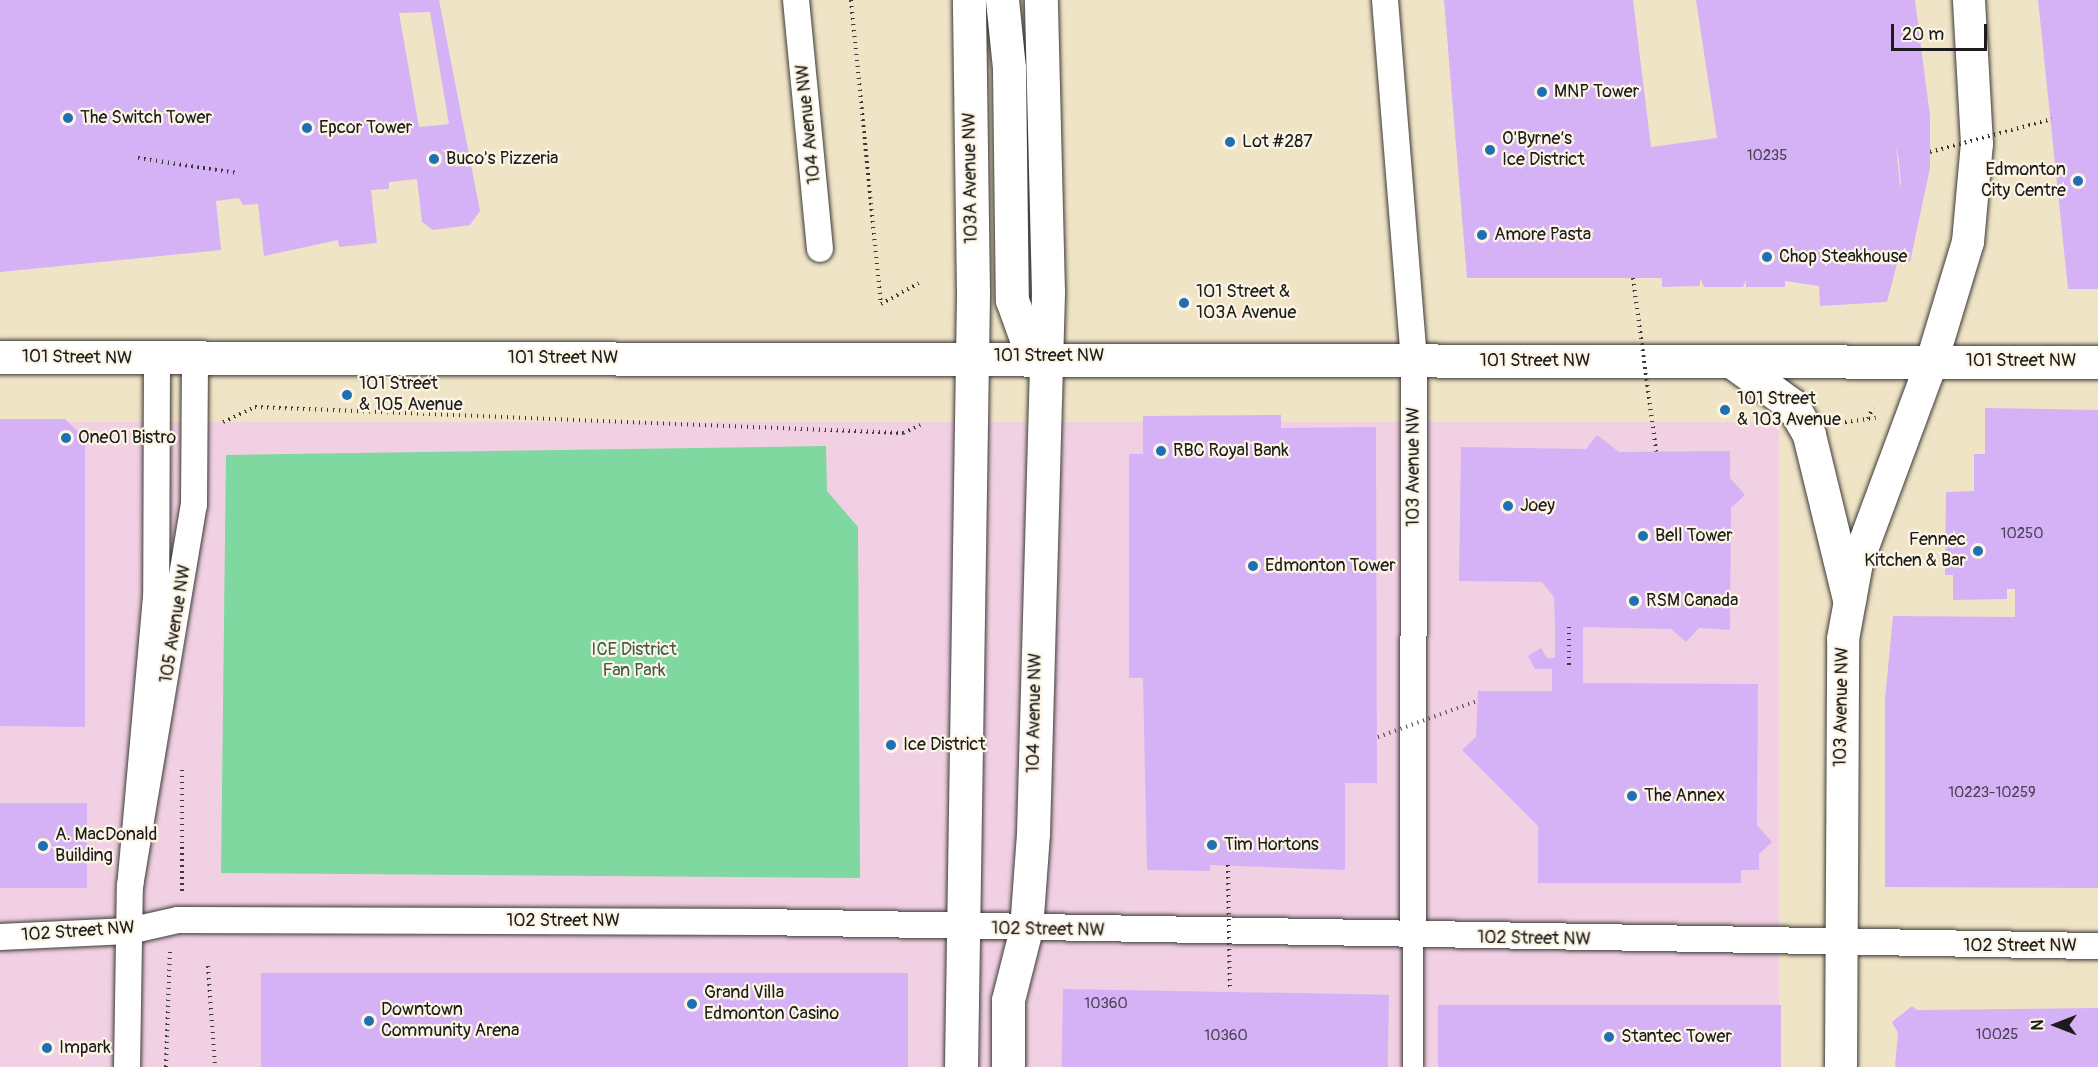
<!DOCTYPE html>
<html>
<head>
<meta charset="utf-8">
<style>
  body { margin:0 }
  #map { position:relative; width:2098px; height:1067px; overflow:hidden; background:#f0e4c6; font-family:Pangolin,sans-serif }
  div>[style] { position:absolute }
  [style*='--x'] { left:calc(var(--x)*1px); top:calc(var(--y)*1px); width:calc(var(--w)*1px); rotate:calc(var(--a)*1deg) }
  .built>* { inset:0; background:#f1d0e3; transform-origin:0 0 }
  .green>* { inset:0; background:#7ed89f }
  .building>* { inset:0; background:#d5b2f6; transform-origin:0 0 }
  .path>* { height:4px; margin-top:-2px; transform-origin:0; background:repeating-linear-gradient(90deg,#3c3a36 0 1.5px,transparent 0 6px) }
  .roads { filter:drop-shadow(0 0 2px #3c3a36) drop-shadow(0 0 2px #3c3a36) }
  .pedestrian>* { height:20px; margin:-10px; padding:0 10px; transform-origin:10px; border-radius:10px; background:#fff }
  .minor>* { height:26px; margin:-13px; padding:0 13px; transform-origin:13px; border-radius:13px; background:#fff }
  .tertiary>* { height:32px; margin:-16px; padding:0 16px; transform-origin:16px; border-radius:16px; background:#fff }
  .secondary>* { height:33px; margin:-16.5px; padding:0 16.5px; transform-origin:16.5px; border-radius:16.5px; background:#fff }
  .path-bridge>* { height:4px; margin-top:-2px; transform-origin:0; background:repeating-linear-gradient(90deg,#3c3a36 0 1.5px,transparent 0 6px) }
  .dots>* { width:16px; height:16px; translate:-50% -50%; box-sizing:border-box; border:3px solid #fcf5e5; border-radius:50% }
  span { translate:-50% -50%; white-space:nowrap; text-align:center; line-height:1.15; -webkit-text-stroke:4.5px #fcf5e5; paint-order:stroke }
  .number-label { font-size:15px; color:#4a4252 }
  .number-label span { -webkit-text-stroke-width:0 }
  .poi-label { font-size:18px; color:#1c1c1c }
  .left { translate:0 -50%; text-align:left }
  .right { translate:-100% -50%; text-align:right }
  .street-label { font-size:18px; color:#1c1c1c }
  .park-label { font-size:18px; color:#3e5e4a }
  .north { position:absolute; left:2026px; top:995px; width:60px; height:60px; -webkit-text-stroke:4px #fcf5e5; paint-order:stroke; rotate:270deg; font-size:16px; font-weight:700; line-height:24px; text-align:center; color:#1c1c1c }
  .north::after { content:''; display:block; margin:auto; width:21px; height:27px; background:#1c1c1c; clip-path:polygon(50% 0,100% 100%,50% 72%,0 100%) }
  .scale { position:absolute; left:1891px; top:24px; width:96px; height:27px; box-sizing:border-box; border:3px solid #1c1c1c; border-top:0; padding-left:8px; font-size:18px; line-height:21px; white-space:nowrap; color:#1c1c1c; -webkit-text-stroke:4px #fcf5e5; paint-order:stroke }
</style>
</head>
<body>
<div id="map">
  <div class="built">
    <i style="left:0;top:422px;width:1779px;height:645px"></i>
  </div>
  <div class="green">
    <i style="clip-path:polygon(826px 446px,827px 491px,858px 527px,860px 878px,221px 873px,226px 455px)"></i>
  </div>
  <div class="building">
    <i style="clip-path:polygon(evenodd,0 0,439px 0,480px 211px,470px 225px,433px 230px,422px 222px,417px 179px,389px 182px,389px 189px,371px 190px,377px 243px,339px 247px,338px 240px,264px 256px,258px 204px,243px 205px,239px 198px,216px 201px,221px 250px,0 272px,0 0,430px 12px,449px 124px,419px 127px,399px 13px,430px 12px)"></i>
    <i style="clip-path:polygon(evenodd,1444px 0,1633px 0,1651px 147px,1717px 138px,1696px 0,1915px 0,1930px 116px,1930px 168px,1910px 262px,1898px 260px,1887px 302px,1820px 306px,1819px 286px,1785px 281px,1785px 287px,1746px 287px,1746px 280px,1743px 287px,1704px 287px,1700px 278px,1700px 286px,1662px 287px,1662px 278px,1467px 278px,1444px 0,1896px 147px,1899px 161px,1901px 185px,1900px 185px,1896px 147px)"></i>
    <i style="clip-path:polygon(2038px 0,2098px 0,2098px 289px,2068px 289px)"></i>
    <i style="clip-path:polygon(1985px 408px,2098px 410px,2098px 888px,1885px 887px,1885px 699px,1893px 616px,2015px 617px,2015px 589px,2007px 589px,2007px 599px,1953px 600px,1953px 575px,1945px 575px,1946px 492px,1974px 491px,1974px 454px,1985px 454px)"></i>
    <i style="clip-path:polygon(1281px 415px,1281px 428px,1376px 427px,1377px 783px,1345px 783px,1345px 870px,1210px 865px,1210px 871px,1147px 870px,1143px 678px,1129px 678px,1129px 454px,1143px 454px,1143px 416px)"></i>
    <i style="clip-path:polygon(0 419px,65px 419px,85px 438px,85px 727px,0 726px)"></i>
    <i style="clip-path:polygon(1597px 435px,1619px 452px,1730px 451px,1730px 478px,1745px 495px,1731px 508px,1730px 630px,1699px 628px,1686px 642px,1671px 629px,1583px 627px,1583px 683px,1758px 684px,1757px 825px,1772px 842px,1759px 854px,1759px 870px,1741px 870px,1741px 883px,1538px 883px,1538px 826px,1462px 750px,1476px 737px,1478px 691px,1552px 691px,1552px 669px,1535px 669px,1528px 656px,1541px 648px,1547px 658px,1555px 658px,1555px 627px,1554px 597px,1542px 582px,1459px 581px,1461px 447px,1586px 449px)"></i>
    <i style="left:0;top:803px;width:87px;height:85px"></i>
    <i style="left:261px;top:973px;width:647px;height:94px"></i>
    <i style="left:1063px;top:989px;width:326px;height:78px;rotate:1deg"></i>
    <i style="left:1438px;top:1005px;width:343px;height:62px"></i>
    <i style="clip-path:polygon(1912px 1006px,1917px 1010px,2098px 1008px,2098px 1067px,1895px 1067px,1898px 1033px,1892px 1022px)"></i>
  </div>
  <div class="path">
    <i style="--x:851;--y:0;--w:305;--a:84.4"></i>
    <i style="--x:881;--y:304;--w:43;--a:-28.9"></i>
    <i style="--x:1868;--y:419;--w:12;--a:-66"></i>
    <i style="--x:223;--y:422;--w:35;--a:-25"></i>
    <i style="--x:255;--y:407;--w:649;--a:2.3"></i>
    <i style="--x:903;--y:433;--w:19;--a:-25"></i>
    <i style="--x:1839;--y:423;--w:37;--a:-8"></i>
    <i style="--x:1569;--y:627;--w:42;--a:90"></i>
    <i style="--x:182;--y:891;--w:124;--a:-90"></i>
    <i style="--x:208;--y:966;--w:101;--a:86"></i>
    <i style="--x:166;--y:1067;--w:116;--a:-88"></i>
  </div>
  <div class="roads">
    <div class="pedestrian">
      <i style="--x:1413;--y:1067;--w:131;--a:-90"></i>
    </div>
    <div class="minor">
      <i style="--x:796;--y:0;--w:250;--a:84.5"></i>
      <i style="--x:1385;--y:0;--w:362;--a:85.4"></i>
      <i style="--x:1414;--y:361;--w:575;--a:90.1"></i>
      <i style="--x:157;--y:360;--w:237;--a:90.2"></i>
      <i style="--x:156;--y:597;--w:290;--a:95.1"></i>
      <i style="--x:130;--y:886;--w:386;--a:-80.5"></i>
      <i style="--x:194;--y:505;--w:146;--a:-89.6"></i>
      <i style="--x:0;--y:937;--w:129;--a:-2.7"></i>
      <i style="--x:129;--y:931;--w:50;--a:-12.7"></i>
      <i style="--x:178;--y:920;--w:581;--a:0.2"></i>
      <i style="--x:759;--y:922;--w:1339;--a:1.03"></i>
      <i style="--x:127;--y:1067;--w:181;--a:-89.1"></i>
    </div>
    <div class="tertiary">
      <i style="--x:1841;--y:1067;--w:428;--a:-89.7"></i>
      <i style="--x:1843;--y:639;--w:77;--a:-79.6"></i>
      <i style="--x:1857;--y:563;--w:215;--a:-69.6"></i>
      <i style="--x:1932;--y:361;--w:124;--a:-73.2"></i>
      <i style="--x:1968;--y:242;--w:98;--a:-84.8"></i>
      <i style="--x:1977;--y:144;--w:144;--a:-93.2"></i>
    </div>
    <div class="secondary">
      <i style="--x:1002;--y:0;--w:68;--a:84.1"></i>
      <i style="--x:1009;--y:68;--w:232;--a:89.3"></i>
      <i style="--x:1012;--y:300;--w:50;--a:70.1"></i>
      <i style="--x:1029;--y:347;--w:19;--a:28"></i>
      <i style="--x:0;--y:357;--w:2098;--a:0.14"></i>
      <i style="--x:1731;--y:361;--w:75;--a:35.8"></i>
      <i style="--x:1792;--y:405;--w:34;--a:60"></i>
      <i style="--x:1809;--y:435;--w:169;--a:76.3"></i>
      <i style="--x:961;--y:1067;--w:774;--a:-89.11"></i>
      <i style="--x:973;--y:293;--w:293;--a:-90.8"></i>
      <i style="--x:1008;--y:1067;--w:67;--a:-90"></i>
      <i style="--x:1008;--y:1000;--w:73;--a:-75.8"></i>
      <i style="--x:1026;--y:929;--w:96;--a:-85.8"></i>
      <i style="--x:1033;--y:833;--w:541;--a:-88.41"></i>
      <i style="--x:1048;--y:292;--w:292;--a:-91.4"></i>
    </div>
  </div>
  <div class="path-bridge">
    <i style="--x:1930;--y:152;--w:126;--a:-15.1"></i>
    <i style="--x:138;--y:158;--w:100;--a:8.6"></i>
    <i style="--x:1633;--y:278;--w:175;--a:82.4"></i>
    <i style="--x:1378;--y:737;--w:105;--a:-20"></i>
    <i style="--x:1228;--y:865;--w:126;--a:89.1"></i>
  </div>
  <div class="dots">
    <i style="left:1542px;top:92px;background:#1f6fb2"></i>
    <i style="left:68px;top:118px;background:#1f6fb2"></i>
    <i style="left:307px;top:128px;background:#1f6fb2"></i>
    <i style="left:1230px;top:142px;background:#1f6fb2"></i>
    <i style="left:1490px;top:150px;background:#1f6fb2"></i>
    <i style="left:434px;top:159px;background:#1f6fb2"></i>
    <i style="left:2078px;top:181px;background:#1f6fb2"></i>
    <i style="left:1482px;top:235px;background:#1f6fb2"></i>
    <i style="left:1767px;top:257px;background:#1f6fb2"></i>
    <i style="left:1184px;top:303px;background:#1f6fb2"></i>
    <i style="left:347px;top:395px;background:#1f6fb2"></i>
    <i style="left:1725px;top:410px;background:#1f6fb2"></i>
    <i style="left:66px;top:438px;background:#1f6fb2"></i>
    <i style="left:1161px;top:451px;background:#1f6fb2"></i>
    <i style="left:1508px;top:506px;background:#1f6fb2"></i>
    <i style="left:1643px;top:536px;background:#1f6fb2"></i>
    <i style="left:1978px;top:551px;background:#1f6fb2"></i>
    <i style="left:1253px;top:566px;background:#1f6fb2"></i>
    <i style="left:1634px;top:601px;background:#1f6fb2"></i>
    <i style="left:891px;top:745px;background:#1f6fb2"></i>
    <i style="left:1632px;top:796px;background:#1f6fb2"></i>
    <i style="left:1212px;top:845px;background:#1f6fb2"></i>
    <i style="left:43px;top:846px;background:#1f6fb2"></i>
    <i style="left:692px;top:1004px;background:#1f6fb2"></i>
    <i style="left:369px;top:1021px;background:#1f6fb2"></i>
    <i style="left:1609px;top:1037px;background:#1f6fb2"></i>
    <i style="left:47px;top:1048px;background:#1f6fb2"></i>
  </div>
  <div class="number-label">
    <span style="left:1767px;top:156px">10235</span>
    <span style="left:2022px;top:534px">10250</span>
    <span style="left:1992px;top:793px">10223-10259</span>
    <span style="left:1106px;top:1004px">10360</span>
    <span style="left:1997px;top:1035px">10025</span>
    <span style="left:1226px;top:1036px">10360</span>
  </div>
  <div class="poi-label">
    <span class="left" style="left:1554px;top:92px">MNP Tower</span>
    <span class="left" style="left:80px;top:118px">The Switch Tower</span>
    <span class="left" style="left:319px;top:128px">Epcor Tower</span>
    <span class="left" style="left:1502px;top:150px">O'Byrne’s<br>Ice District</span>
    <span class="left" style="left:1242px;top:142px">Lot #287</span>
    <span class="left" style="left:446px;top:159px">Buco's Pizzeria</span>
    <span class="right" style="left:2066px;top:181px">Edmonton<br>City Centre</span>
    <span class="left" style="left:1494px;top:235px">Amore Pasta</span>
    <span class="left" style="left:1779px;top:257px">Chop Steakhouse</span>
    <span class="left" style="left:1196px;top:303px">101 Street &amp;<br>103A Avenue</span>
    <span class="left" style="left:359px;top:395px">101 Street<br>&amp; 105 Avenue</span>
    <span class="left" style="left:1737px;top:410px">101 Street<br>&amp; 103 Avenue</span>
    <span class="left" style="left:78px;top:438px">One01 Bistro</span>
    <span class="left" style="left:1173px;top:451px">RBC Royal Bank</span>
    <span class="left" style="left:1520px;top:506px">Joey</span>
    <span class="left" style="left:1655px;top:536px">Bell Tower</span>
    <span class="right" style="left:1966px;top:551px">Fennec<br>Kitchen &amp; Bar</span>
    <span class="left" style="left:1265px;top:566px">Edmonton Tower</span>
    <span class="left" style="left:1646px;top:601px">RSM Canada</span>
    <span class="left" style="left:903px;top:745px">Ice District</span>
    <span class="left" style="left:1644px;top:796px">The Annex</span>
    <span class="left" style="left:55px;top:846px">A. MacDonald<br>Building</span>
    <span class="left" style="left:1224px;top:845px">Tim Hortons</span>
    <span class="left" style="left:704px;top:1004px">Grand Villa<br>Edmonton Casino</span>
    <span class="left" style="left:381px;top:1021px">Downtown<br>Community Arena</span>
    <span class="left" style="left:1621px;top:1037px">Stantec Tower</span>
    <span class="left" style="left:59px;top:1048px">Impark</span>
  </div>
  <div class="street-label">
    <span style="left:809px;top:124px;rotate:-96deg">104 Avenue NW</span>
    <span style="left:971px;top:178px;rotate:-91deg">103A Avenue NW</span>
    <span style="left:1049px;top:356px">101 Street NW</span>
    <span style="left:77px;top:358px;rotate:1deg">101 Street NW</span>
    <span style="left:563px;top:358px">101 Street NW</span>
    <span style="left:1535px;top:361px">101 Street NW</span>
    <span style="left:2021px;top:361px">101 Street NW</span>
    <span style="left:1414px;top:467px;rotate:-90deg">103 Avenue NW</span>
    <span style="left:176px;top:624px;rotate:-81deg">105 Avenue NW</span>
    <span style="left:1842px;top:707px;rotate:-89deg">103 Avenue NW</span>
    <span style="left:1035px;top:713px;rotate:-89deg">104 Avenue NW</span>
    <span style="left:563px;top:921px">102 Street NW</span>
    <span style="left:1048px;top:930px;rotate:1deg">102 Street NW</span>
    <span style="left:78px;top:932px;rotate:-4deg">102 Street NW</span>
    <span style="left:1534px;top:939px;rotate:1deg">102 Street NW</span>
    <span style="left:2020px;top:946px">102 Street NW</span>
  </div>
  <div class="park-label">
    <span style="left:634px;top:661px">ICE District<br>Fan Park</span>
  </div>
  <div class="north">N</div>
  <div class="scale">20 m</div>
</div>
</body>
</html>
